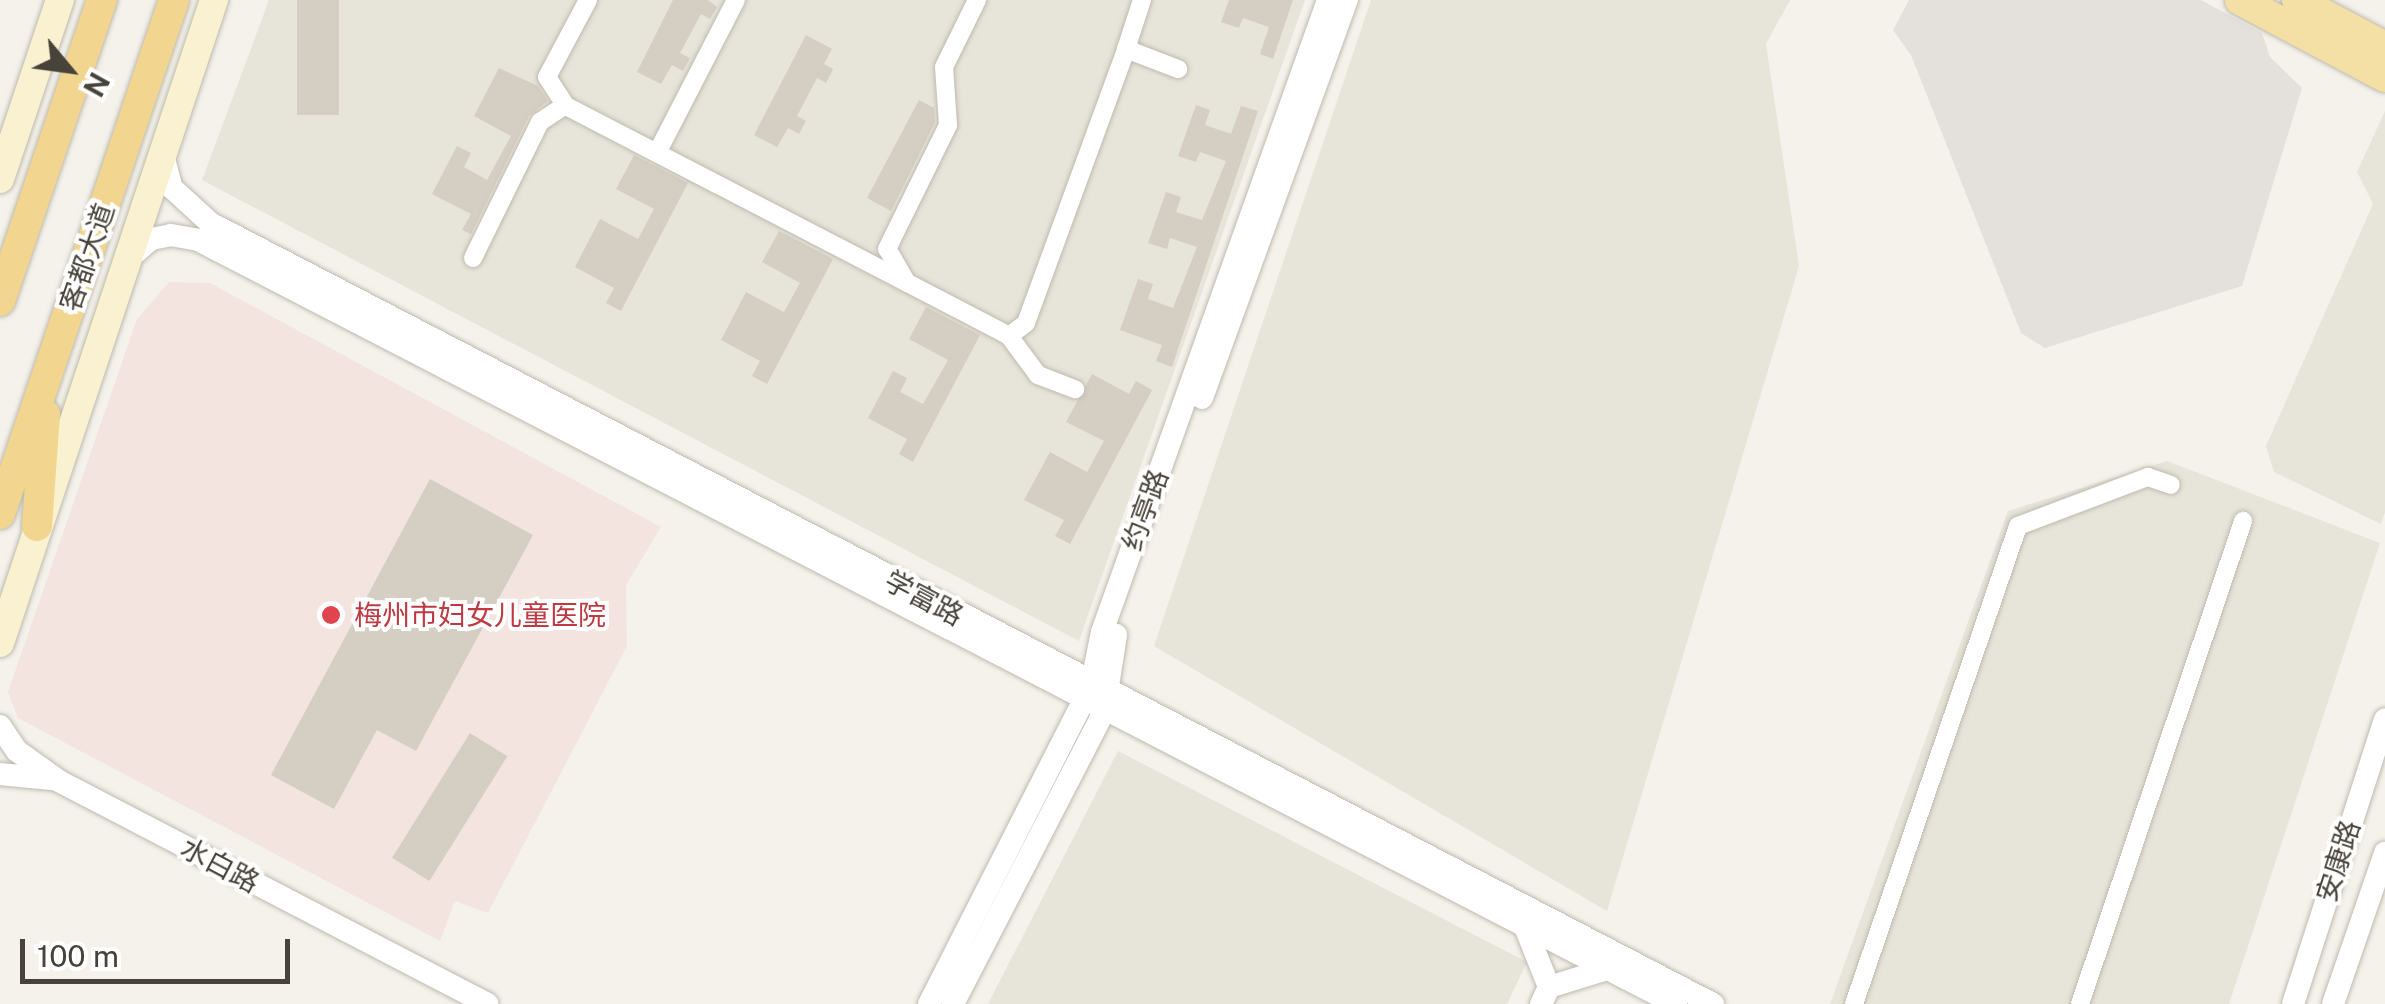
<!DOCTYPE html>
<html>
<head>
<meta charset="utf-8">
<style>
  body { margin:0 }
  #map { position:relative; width:2385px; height:1004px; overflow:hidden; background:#f4f2eb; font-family:"Public Sans","Noto Sans SC",sans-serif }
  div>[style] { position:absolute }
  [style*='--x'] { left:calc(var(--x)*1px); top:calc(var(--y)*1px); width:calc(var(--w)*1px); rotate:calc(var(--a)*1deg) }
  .residential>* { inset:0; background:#e7e4da }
  .industrial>* { inset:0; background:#e4e1dc }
  .medical>* { inset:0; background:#f3e4e0 }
  .building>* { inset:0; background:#d5cec2; transform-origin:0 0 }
  .roads { filter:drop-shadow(0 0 2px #bfbaaf) drop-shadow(0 0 2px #bfbaaf) }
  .minor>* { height:18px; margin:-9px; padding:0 9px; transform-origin:9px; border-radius:9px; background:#fff }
  .tertiary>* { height:22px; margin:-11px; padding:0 11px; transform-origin:11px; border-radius:11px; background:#fff }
  .secondary>* { height:28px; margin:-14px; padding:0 14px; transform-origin:14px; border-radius:14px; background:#f9f1d0 }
  .primary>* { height:30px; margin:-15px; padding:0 15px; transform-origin:15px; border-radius:15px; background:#f4e0a4 }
  .trunk>* { height:30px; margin:-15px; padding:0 15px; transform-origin:15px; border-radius:15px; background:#f2d690 }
  .dots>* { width:28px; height:28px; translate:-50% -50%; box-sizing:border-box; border:5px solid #fff; border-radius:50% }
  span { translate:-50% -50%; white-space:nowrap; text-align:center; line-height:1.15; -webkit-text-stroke:8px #fff; paint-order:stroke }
  .street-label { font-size:28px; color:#48433a }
  .health-label { font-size:28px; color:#be3a42 }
  .left { translate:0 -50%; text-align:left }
  .north { position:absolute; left:20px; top:20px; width:100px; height:100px; -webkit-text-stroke:8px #fff; paint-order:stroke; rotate:119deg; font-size:28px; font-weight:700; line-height:40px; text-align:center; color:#48433a }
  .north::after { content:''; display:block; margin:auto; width:35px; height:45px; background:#48433a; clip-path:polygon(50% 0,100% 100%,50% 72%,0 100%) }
  .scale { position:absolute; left:20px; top:939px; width:270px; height:45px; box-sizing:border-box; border:5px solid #48433a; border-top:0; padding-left:12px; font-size:30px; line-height:35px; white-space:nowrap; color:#48433a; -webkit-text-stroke:8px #fff; paint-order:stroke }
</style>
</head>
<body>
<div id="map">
  <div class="residential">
    <i style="clip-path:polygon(269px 0,1305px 0,1079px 641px,202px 180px)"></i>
    <i style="clip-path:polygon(1371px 0,1790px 0,1766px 44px,1799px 266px,1607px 911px,1154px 646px)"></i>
    <i style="clip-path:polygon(2385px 111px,2385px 512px,2381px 524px,2274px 472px,2266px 446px,2373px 204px,2357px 172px)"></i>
    <i style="clip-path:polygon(2167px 461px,2380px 543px,2229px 1004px,1830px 1004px,2008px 511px)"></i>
    <i style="clip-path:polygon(1118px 751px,1527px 962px,1507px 1004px,988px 1004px)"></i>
  </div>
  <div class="industrial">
    <i style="clip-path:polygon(1909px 0,2201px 0,2262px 33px,2270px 57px,2302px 88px,2242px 286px,2045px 348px,2021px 333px,1911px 55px,1893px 30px)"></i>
  </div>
  <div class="medical">
    <i style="clip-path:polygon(169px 282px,210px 283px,661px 527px,626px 585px,627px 646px,488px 913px,455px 901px,440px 941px,18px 718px,8px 692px,137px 319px)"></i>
  </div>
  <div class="building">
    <i style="left:297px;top:0;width:42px;height:115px"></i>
    <i style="clip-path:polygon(673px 0,708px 0,717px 7px,710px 19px,701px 14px,680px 53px,690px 58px,683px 71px,672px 65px,661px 84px,637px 72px)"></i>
    <i style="clip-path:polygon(1229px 0,1293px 0,1273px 59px,1260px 54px,1269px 27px,1243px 18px,1239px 28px,1221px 22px)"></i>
    <i style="clip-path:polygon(806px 35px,832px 49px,824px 64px,833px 69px,826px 83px,817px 78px,797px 116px,806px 121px,799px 134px,788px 128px,777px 147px,754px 135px)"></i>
    <i style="clip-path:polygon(499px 68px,538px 86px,548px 101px,529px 116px,471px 234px,462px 230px,471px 214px,432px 194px,457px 146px,471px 153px,464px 167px,487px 180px,511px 136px,474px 116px)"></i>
    <i style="clip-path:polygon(919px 100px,934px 108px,935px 122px,891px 211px,867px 198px)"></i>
    <i style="clip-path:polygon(1196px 105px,1210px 110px,1205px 125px,1231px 134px,1241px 106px,1258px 111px,1172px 367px,1156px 361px,1162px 345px,1120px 330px,1138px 279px,1153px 284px,1148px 299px,1173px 308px,1197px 247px,1170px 238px,1167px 249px,1148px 243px,1166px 192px,1181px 197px,1176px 212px,1202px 220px,1226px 161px,1200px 152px,1196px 162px,1178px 156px)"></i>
    <i style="clip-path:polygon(634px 155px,688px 183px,621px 311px,606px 303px,614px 288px,575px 267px,600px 219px,638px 239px,654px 209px,616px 189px)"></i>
    <i style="clip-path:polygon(779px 231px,833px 259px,767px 384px,752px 376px,760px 361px,721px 340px,746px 292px,784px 312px,800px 283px,762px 262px)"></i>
    <i style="clip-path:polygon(926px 307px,980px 335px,913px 462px,899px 454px,907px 439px,868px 418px,893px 371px,907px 378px,900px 392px,923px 404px,948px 360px,909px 339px)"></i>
    <i style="clip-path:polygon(1092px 374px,1129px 394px,1136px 381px,1152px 390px,1070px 544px,1055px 536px,1064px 520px,1024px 500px,1050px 452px,1087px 472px,1104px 441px,1066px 422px)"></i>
    <i style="clip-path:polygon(430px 479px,533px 535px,416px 751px,377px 730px,334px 809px,271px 775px)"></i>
    <i style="left:470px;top:733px;width:44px;height:147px;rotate:32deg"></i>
  </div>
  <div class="roads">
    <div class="minor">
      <i style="--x:588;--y:0;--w:87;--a:118"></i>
      <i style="--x:547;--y:77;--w:35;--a:57"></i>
      <i style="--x:566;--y:106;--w:499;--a:27.4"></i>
      <i style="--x:1009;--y:336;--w:21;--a:-37"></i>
      <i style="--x:1026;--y:323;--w:292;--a:-69.9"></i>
      <i style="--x:1126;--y:49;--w:56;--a:21"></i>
      <i style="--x:1126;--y:49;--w:52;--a:-71.9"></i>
      <i style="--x:657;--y:153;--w:172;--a:-62.7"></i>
      <i style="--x:473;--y:258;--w:152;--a:-63.8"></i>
      <i style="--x:540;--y:122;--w:30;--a:-34"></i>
      <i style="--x:907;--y:283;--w:39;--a:-120"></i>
      <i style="--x:887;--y:249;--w:138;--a:-63.8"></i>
      <i style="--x:948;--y:125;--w:58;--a:-93.9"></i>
      <i style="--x:944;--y:67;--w:75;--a:-63.8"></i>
      <i style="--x:1009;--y:336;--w:49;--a:53.4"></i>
      <i style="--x:1038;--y:375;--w:40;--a:21"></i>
      <i style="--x:1854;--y:1004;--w:505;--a:-71.06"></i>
      <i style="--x:2018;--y:526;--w:139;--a:-20.7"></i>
      <i style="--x:2148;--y:477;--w:24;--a:19"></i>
      <i style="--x:2080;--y:1004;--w:510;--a:-71.35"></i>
    </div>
    <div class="tertiary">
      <i style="--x:164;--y:159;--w:30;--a:75"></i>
      <i style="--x:172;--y:188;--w:52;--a:42.6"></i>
      <i style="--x:210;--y:223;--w:1694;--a:27.46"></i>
      <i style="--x:135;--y:253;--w:21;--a:-41"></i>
      <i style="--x:151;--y:239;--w:20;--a:-11"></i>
      <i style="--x:171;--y:235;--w:27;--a:10"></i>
      <i style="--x:198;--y:240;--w:1664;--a:27.34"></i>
      <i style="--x:1202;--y:398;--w:424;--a:-70"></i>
      <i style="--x:0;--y:726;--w:30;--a:56"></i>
      <i style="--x:17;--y:751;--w:52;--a:35.5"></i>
      <i style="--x:59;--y:781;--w:483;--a:27.5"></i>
      <i style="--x:0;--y:774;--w:51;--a:5.6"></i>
      <i style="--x:1525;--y:927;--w:65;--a:68.2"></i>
      <i style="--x:1549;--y:987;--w:19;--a:115"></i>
      <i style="--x:1549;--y:987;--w:61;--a:-17.2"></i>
      <i style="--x:929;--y:1004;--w:357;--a:-63"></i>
      <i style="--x:1091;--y:686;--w:55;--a:-78.5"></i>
      <i style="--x:1102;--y:632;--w:671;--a:-70.32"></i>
      <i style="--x:953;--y:1004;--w:330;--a:-62.7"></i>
      <i style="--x:1104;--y:711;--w:77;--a:-81"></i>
      <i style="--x:2293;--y:1004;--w:299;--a:-72.1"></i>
      <i style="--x:2333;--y:1004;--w:160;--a:-71"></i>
    </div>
    <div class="secondary">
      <i style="--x:0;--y:179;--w:189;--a:-71.5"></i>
      <i style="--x:0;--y:643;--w:678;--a:-71.59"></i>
    </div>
    <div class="primary">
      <i style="--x:2240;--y:0;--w:164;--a:28"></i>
      <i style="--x:2297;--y:0;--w:100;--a:28.1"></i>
    </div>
    <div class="trunk">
      <i style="--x:0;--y:301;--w:318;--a:-71.3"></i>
      <i style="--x:0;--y:514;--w:543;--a:-71.3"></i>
      <i style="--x:37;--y:526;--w:112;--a:-85.9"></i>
    </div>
  </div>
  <div class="dots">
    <i style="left:331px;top:615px;background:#e0444e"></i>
  </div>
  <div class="street-label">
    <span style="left:87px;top:257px;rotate:-71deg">客都大道</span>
    <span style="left:1145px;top:510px;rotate:-70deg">约亭路</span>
    <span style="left:924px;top:598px;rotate:28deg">学富路</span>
    <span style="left:2338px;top:861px;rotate:-72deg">安康路</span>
    <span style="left:220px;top:865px;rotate:28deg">水白路</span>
  </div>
  <div class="health-label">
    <span class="left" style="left:354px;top:615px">梅州市妇女儿童医院</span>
  </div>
  <div class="north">N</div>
  <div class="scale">100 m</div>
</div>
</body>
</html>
